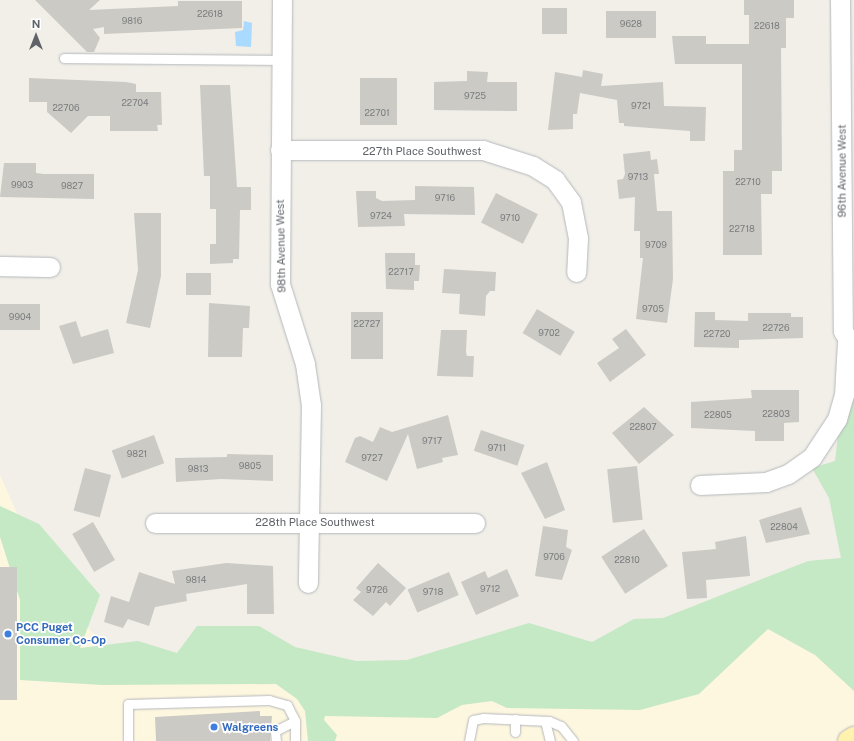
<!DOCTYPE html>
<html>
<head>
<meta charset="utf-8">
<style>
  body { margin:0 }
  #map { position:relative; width:854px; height:741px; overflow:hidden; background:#f1efe8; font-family:"Public Sans",sans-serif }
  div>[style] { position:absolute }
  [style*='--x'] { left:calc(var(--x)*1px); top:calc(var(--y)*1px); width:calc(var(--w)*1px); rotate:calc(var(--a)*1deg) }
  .commercial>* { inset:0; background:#fef7e0 }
  .green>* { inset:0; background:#c5e8c5 }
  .water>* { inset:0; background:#aadaff }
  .building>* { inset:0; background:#cccac5; transform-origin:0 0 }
  .roads { filter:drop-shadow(0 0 1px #b5b8bc) drop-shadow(0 0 1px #b5b8bc) }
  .service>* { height:9px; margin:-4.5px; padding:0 4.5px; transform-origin:4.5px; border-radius:4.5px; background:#fff }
  .minor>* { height:19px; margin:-9.5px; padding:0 9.5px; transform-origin:9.5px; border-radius:9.5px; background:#fff }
  .primary>* { height:22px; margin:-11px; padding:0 11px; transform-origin:11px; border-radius:11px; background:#fff2af }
  .dots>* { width:11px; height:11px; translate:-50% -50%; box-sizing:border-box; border:2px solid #fff; border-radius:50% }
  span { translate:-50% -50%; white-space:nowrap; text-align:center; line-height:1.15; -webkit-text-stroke:3.5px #fff; paint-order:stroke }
  .number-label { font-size:9px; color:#7a7d7f }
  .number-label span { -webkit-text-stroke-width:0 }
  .street-label { font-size:11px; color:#5f6368 }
  .shop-label { font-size:11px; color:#366cbe; font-weight:700 }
  .left { translate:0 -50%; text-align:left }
  .north { position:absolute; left:16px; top:16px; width:40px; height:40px; -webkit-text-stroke:3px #fff; paint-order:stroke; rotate:0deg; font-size:11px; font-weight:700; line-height:16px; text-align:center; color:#5f6368 }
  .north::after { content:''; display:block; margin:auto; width:14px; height:18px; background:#5f6368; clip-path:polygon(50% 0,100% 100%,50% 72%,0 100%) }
</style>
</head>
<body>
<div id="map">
  <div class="commercial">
    <i style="clip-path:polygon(0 475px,45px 576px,127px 674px,607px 660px,820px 575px,854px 694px,854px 741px,0 741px)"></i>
  </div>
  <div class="green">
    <i style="clip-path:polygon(854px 395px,854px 691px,815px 655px,768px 629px,699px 694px,640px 710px,507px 708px,492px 701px,462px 705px,437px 718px,325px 716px,324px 720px,337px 735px,335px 741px,308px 741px,305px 711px,297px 699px,276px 684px,102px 685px,20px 680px,20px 600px,0 537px,0 506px,39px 524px,100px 595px,80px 648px,138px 641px,177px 653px,197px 626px,259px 626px,295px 647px,356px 661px,407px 660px,529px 623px,592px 642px,634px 619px,663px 618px,808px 561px,841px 558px,829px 498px,812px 468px,835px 461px,839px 427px)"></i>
  </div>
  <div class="water">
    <i style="clip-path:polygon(244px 21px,252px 23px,251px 47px,236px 46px,235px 32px,243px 30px)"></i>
  </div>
  <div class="building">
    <i style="clip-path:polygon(35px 0,100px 0,89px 10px,178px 6px,178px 1px,242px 1px,242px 28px,104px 34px,104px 27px,93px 29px,100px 38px,94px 52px,87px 52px)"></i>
    <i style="clip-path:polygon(744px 0,794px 0,794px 18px,786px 18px,786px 48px,781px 48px,782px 171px,772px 171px,772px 194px,761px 194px,762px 255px,723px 255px,723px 171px,734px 171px,734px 150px,742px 150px,742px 64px,675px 64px,672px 36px,706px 36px,706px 44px,749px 44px,749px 15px,744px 15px)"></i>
    <i style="left:542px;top:8px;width:25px;height:26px"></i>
    <i style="left:606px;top:11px;width:50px;height:27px"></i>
    <i style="clip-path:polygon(583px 70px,603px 74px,601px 86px,663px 82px,664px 106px,706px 107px,705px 141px,690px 141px,690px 131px,624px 126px,624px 123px,619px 123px,617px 100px,580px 93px,577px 114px,573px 114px,573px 129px,548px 130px,555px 72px,582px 77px)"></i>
    <i style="clip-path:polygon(467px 71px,488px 72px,487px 82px,517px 82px,517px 111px,434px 110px,434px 82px,467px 81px)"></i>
    <i style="clip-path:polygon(29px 78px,126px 82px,136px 84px,136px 92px,161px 92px,162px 125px,157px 125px,158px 131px,110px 131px,110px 116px,88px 116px,71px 133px,47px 112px,47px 102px,29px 102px)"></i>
    <i style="left:360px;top:78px;width:37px;height:47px"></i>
    <i style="clip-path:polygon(200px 85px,230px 85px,237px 187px,251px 187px,251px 210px,240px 210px,239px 259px,233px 259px,233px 263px,210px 264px,210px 244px,216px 244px,216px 209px,210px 209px,210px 176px,204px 176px)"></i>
    <i style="clip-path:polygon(650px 151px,651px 160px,657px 159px,659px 174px,654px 174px,657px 211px,672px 211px,673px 279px,667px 323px,636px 319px,643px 258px,640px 258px,640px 231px,634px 231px,635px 197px,619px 199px,617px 180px,623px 179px,625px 174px,623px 154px)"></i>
    <i style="clip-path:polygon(4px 163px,36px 163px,36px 173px,44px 174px,94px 174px,94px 199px,0 197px)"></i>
    <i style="clip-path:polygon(415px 186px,474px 187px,475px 215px,404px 214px,405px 226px,358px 227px,356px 191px,376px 191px,376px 198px,382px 201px,415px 200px)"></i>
    <i style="left:496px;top:193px;width:47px;height:33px;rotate:27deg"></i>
    <i style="clip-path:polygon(134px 213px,161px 213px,161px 276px,150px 328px,126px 323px,138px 270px)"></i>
    <i style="clip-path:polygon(385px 253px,415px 253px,415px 265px,420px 265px,419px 281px,414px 281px,414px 290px,386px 289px)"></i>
    <i style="clip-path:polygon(444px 269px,496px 272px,495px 291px,490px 291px,486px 296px,485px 316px,459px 314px,460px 294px,442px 293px)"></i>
    <i style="left:186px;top:273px;width:25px;height:22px"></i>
    <i style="clip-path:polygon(209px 303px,250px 306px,249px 328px,243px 328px,242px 357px,208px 357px)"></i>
    <i style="left:0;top:304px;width:40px;height:26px"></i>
    <i style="left:537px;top:309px;width:44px;height:28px;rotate:31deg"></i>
    <i style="left:351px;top:312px;width:32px;height:47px"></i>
    <i style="clip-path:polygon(695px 312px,715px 312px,715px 320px,748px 321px,748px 313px,791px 313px,791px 317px,803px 317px,803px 338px,739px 340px,739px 348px,694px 347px)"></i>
    <i style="clip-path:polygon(76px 321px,81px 337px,108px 329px,114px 353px,73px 364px,59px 326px)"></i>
    <i style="clip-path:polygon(626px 329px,646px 355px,610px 382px,597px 363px,619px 348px,612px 339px)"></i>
    <i style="clip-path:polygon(441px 330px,467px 330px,466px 352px,467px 356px,474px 356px,473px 377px,437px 376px)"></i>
    <i style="clip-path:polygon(751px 390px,799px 390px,799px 422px,784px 423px,784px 441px,755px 441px,755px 431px,691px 428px,691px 402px,752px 398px)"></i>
    <i style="clip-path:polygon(644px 407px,674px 435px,639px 464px,612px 433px)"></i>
    <i style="clip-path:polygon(448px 415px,458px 455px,442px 458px,443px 462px,417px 469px,408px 434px,387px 481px,345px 462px,355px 438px,360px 436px,373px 442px,380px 427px,392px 432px)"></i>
    <i style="left:481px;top:430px;width:46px;height:22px;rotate:19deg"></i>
    <i style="left:154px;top:435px;width:30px;height:45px;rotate:70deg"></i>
    <i style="clip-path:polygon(227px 454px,273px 455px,273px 481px,221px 479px,176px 482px,175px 458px,227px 457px)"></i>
    <i style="clip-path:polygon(547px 462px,565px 510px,545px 519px,521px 473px)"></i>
    <i style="left:637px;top:466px;width:54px;height:30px;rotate:84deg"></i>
    <i style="left:85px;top:468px;width:27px;height:44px;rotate:15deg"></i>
    <i style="clip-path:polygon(801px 507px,810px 534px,766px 543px,759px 520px)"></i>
    <i style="left:93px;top:522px;width:44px;height:24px;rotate:60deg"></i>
    <i style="clip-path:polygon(543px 526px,568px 530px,566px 547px,572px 550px,562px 580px,535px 576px)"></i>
    <i style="left:644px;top:529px;width:44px;height:51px;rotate:57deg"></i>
    <i style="clip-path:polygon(746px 536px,750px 576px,706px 580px,707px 598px,687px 599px,682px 552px,716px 549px,715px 542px)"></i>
    <i style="clip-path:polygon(226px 563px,273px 566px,274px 614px,247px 614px,247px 584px,186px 594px,187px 601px,155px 607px,149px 626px,128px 619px,123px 628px,104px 622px,111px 596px,129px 602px,139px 572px,175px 584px,172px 571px)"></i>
    <i style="clip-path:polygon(378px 563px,406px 588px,390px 606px,386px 602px,373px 616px,353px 600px,361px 592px,356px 588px)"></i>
    <i style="left:0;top:567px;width:17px;height:133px"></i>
    <i style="clip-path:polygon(507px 569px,519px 596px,476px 615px,461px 582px,485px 571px,488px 578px)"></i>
    <i style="left:449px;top:572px;width:25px;height:45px;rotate:67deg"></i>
    <i style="clip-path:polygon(260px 711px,260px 716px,272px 716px,270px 741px,156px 741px,155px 717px)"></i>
  </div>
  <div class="roads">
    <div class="service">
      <i style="--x:64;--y:58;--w:217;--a:0.5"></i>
      <i style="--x:515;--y:719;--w:13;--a:90"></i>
      <i style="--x:545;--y:721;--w:21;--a:76"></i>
      <i style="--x:128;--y:741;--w:37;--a:-90"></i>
      <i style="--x:128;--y:704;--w:141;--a:-1.6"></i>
      <i style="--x:269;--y:700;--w:19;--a:16"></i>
      <i style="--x:287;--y:705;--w:18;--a:63"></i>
      <i style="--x:295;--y:721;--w:20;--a:90"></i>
      <i style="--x:276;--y:741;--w:10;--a:-96"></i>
      <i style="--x:275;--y:731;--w:22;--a:-27"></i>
      <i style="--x:469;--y:741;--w:21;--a:-79"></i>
      <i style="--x:473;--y:720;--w:10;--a:-11"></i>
      <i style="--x:483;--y:718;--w:66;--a:2.6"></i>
      <i style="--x:549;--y:721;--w:13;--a:23"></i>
      <i style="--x:561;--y:726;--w:19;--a:51"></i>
    </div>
    <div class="minor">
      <i style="--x:282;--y:0;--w:284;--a:90.4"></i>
      <i style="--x:280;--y:284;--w:84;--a:72.6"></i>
      <i style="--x:305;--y:364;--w:41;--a:81.7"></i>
      <i style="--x:311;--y:405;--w:178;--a:91"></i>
      <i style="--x:840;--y:0;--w:331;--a:89.5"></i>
      <i style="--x:843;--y:331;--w:21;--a:59"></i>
      <i style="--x:280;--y:150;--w:203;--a:0"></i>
      <i style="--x:483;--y:150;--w:52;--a:17.7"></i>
      <i style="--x:533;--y:166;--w:26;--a:32"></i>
      <i style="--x:555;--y:180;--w:27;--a:54"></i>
      <i style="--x:571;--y:202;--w:37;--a:79"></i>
      <i style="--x:578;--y:238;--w:34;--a:93"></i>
      <i style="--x:0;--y:266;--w:50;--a:1.1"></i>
      <i style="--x:700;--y:485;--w:66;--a:-2.6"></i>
      <i style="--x:766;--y:482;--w:23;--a:-20"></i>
      <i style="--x:788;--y:474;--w:29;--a:-35"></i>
      <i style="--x:812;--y:457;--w:45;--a:-56.7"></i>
      <i style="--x:837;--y:419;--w:25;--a:-74"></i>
      <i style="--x:844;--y:395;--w:53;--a:-86.8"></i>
      <i style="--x:155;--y:523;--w:320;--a:0"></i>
    </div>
    <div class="primary">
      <i style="--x:849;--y:741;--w:6;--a:-31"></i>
    </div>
  </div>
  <div class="dots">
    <i style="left:8px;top:634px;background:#3f7fe0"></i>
    <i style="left:214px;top:727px;background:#3f7fe0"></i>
  </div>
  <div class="number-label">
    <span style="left:210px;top:14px">22618</span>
    <span style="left:132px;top:21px">9816</span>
    <span style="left:631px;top:24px">9628</span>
    <span style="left:767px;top:26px">22618</span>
    <span style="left:475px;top:96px">9725</span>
    <span style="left:135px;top:103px">22704</span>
    <span style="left:641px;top:106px">9721</span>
    <span style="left:66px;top:108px">22706</span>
    <span style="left:377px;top:113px">22701</span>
    <span style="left:638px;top:177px">9713</span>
    <span style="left:748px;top:182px">22710</span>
    <span style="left:22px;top:185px">9903</span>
    <span style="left:72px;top:186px">9827</span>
    <span style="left:445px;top:198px">9716</span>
    <span style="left:381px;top:216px">9724</span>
    <span style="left:510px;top:218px">9710</span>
    <span style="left:742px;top:229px">22718</span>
    <span style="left:656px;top:245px">9709</span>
    <span style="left:401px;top:272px">22717</span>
    <span style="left:653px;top:309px">9705</span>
    <span style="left:20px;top:317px">9904</span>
    <span style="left:367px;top:324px">22727</span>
    <span style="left:776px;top:328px">22726</span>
    <span style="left:549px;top:333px">9702</span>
    <span style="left:717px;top:334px">22720</span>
    <span style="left:776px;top:414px">22803</span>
    <span style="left:718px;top:415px">22805</span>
    <span style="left:643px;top:427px">22807</span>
    <span style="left:432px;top:441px">9717</span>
    <span style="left:497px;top:448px">9711</span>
    <span style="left:137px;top:454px">9821</span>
    <span style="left:372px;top:458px">9727</span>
    <span style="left:250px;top:466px">9805</span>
    <span style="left:198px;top:469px">9813</span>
    <span style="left:784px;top:527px">22804</span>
    <span style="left:554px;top:557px">9706</span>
    <span style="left:627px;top:560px">22810</span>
    <span style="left:196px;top:580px">9814</span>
    <span style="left:490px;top:589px">9712</span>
    <span style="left:377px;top:590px">9726</span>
    <span style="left:433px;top:592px">9718</span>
  </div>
  <div class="street-label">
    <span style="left:422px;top:151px">227th Place Southwest</span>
    <span style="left:842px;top:171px;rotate:-90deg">96th Avenue West</span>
    <span style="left:281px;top:246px;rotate:-91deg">98th Avenue West</span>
    <span style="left:315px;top:522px">228th Place Southwest</span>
  </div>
  <div class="shop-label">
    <span class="left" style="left:16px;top:634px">PCC Puget<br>Consumer Co-Op</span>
    <span class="left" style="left:222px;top:727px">Walgreens</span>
  </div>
  <div class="north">N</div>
</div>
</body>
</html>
